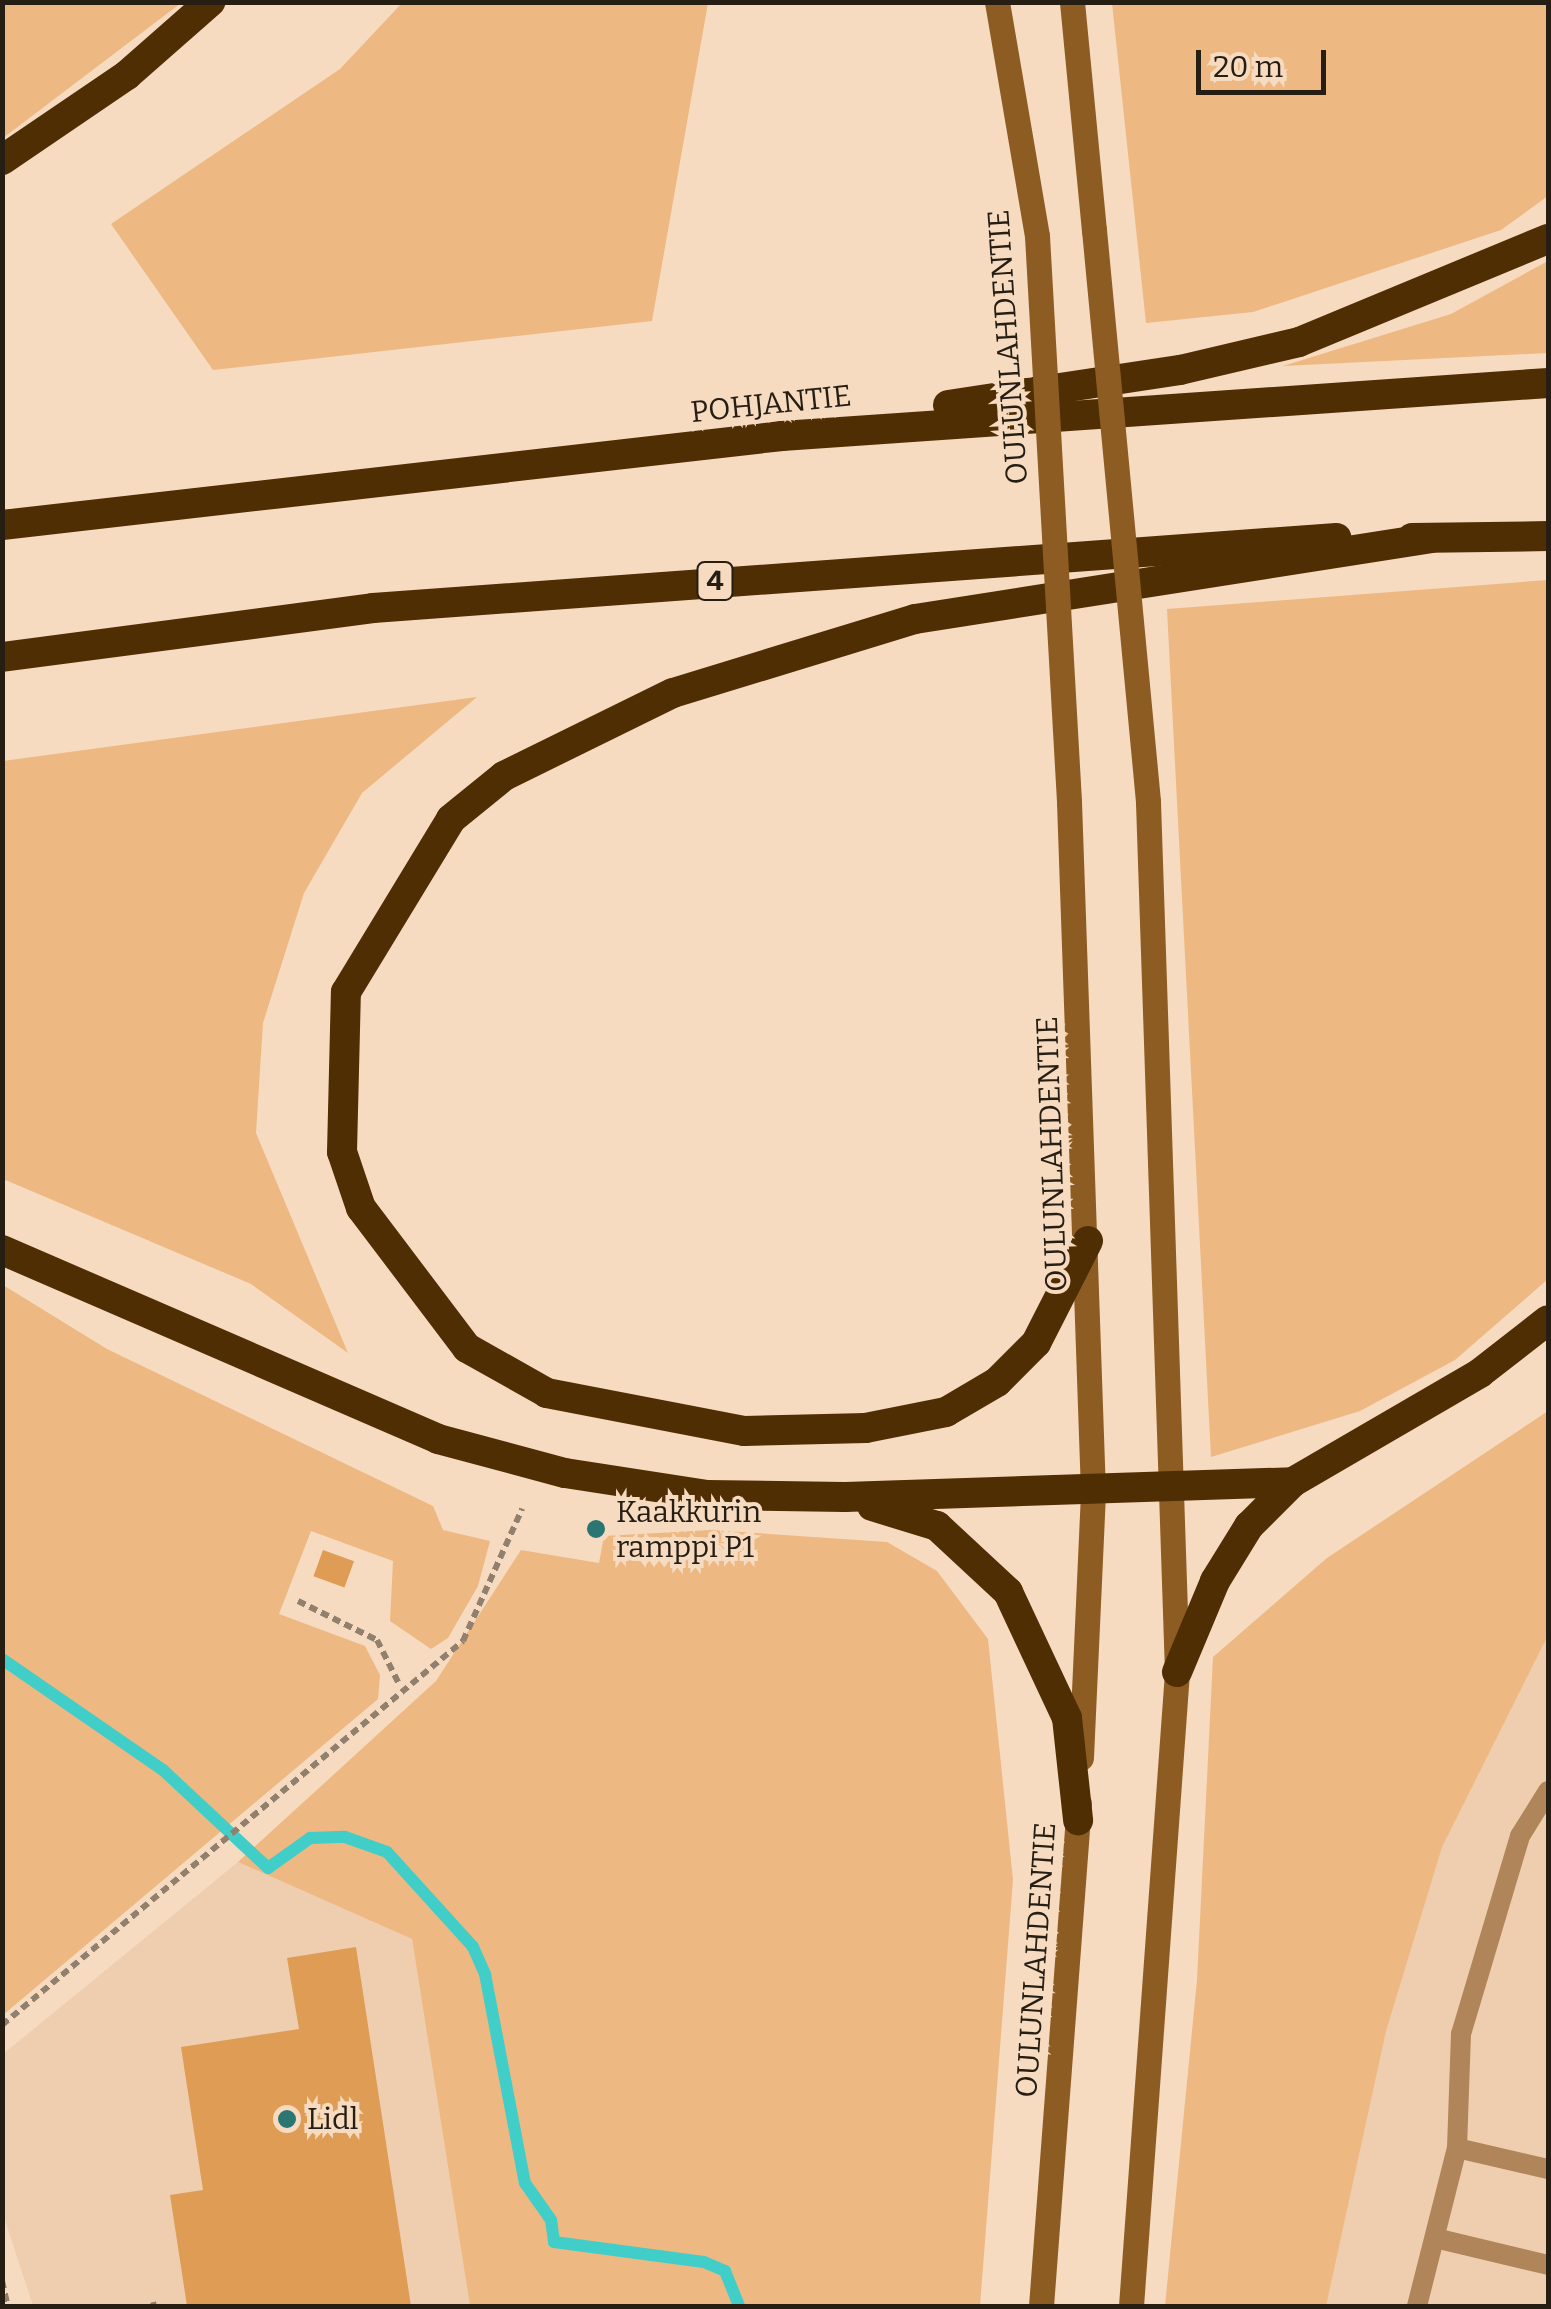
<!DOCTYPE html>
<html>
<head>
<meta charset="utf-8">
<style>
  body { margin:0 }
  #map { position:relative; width:1551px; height:2309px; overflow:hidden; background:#f6dbc1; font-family:Bitter,serif }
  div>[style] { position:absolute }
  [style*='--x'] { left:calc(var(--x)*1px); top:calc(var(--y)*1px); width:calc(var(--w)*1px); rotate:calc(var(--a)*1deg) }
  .built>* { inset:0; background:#efceaf }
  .green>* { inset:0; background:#edb882 }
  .stream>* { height:12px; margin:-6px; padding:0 6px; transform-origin:6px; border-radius:6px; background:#41cec8 }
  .building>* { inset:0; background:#de9c55; transform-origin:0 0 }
  .path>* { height:6px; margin-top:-3px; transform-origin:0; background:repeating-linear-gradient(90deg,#92806e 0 8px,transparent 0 13px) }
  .service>* { height:20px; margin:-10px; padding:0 10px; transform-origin:10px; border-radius:10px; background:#b08559 }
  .secondary>* { height:25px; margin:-12.5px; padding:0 12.5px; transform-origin:12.5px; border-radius:12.5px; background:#8d5c23 }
  .motorway>* { height:30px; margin:-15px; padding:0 15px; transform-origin:15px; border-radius:15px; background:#4f2e04 }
  .secondary-bridge>* { height:25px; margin:-12.5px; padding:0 12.5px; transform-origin:12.5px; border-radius:12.5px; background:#8d5c23 }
  .dots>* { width:28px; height:28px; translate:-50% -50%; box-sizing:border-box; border:5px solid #f6dbc1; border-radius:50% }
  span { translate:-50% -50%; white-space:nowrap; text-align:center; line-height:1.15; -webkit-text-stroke:8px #f6dbc1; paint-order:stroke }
  .shield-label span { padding:2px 8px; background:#f6dbc1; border:2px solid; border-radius:8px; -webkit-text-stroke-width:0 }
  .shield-label { font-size:28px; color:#261d13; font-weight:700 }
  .street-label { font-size:30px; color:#261d13 }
  .poi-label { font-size:30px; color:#261d13 }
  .left { translate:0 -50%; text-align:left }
  .frame { position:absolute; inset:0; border:5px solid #261d13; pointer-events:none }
  .scale { position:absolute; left:1196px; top:50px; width:130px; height:45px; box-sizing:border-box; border:5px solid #261d13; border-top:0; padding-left:12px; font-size:30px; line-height:35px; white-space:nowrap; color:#261d13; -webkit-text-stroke:8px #f6dbc1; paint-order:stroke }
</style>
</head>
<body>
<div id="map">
  <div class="built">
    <i style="clip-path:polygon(1548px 1619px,1548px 2306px,1316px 2306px,1377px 2029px,1437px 1845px)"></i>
    <i style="clip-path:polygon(238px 1862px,412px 1939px,470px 2306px,33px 2306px,3px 2214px,3px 2054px)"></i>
  </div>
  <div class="green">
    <i style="clip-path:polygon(3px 2px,181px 2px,181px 3px,3px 138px)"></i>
    <i style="clip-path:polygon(402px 3px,708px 3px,652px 321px,213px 370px,111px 224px,340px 69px)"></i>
    <i style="clip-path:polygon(1112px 3px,1548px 3px,1548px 196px,1501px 230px,1253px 312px,1146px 323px)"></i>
    <i style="clip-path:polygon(1548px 261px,1548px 353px,1283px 366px,1451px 314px)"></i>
    <i style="clip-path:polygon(1548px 580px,1548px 1279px,1455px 1360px,1360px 1411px,1211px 1457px,1167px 609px)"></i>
    <i style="clip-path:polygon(477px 697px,362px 793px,304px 893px,263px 1023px,256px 1133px,348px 1353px,251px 1284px,3px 1179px,3px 761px)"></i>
    <i style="clip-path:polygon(3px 1285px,107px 1349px,433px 1506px,443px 1530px,490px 1541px,478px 1586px,448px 1638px,431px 1649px,390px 1621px,393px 1561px,311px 1531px,279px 1614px,365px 1646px,380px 1675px,378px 1699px,3px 2015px)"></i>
    <i style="clip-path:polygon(1548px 1411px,1548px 1635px,1442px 1847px,1386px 2031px,1326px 2306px,1165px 2306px,1197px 1980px,1213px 1657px,1327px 1558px)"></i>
    <i style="clip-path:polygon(711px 1530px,887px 1542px,937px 1571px,988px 1639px,1013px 1880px,980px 2306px,470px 2306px,412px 1939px,238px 1862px,436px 1681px,521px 1550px,599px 1563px,604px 1536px)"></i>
  </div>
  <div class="stream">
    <i style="--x:2;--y:1659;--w:196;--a:34.6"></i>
    <i style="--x:163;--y:1770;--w:144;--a:43"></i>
    <i style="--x:268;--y:1868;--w:52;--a:-35.5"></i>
    <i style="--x:310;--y:1838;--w:35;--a:-2"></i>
    <i style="--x:345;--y:1837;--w:45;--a:19.7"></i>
    <i style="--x:387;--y:1852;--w:128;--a:47.8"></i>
    <i style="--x:473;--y:1947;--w:30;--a:66"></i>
    <i style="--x:485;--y:1974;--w:213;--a:79.2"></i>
    <i style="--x:525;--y:2183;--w:45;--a:54.9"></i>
    <i style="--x:551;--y:2220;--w:22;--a:82"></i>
    <i style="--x:554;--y:2242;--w:151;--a:7.6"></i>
    <i style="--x:704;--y:2262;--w:23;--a:23"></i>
    <i style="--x:725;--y:2271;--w:38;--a:68"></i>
  </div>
  <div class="building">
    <i style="left:323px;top:1550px;width:33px;height:28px;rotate:20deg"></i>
    <i style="clip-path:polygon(356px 1947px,411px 2306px,187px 2306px,170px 2195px,203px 2190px,181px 2047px,299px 2029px,287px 1958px)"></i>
  </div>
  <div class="path">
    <i style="--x:298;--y:1601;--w:88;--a:26.3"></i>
    <i style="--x:377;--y:1640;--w:51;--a:63.4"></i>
    <i style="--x:2;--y:2025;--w:600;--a:-39.79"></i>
    <i style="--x:463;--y:1641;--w:145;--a:-65.9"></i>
    <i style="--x:2;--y:2281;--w:26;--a:77"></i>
    <i style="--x:153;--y:2302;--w:4;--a:76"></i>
  </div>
  <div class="service">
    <i style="--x:1457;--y:2148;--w:114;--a:-88"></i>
    <i style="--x:1461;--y:2034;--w:207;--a:-73.4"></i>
    <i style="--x:1520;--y:1836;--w:53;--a:-58.1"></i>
    <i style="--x:1435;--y:2238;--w:116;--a:13.4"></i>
    <i style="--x:1417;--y:2306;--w:163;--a:-75.8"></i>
    <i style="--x:1457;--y:2148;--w:93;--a:13"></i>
  </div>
  <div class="secondary">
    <i style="--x:997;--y:2;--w:237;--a:80.3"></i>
    <i style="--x:1072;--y:2;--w:229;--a:84.5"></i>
    <i style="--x:1069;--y:802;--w:691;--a:88.01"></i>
    <i style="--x:1093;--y:1493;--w:265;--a:92.6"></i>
    <i style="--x:1041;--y:2306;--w:504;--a:-85.68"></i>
    <i style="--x:1131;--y:2306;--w:636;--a:-85.85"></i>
    <i style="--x:1177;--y:1672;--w:871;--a:-91.91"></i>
  </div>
  <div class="motorway">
    <i style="--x:2;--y:160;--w:151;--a:-34.2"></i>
    <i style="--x:127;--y:75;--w:111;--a:-41.3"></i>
    <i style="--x:948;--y:405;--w:235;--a:-8.6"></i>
    <i style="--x:1180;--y:370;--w:122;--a:-13.2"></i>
    <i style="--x:1299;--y:342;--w:269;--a:-22.5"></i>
    <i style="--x:2;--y:525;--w:785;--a:-6.51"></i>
    <i style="--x:782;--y:436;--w:768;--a:-3.96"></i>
    <i style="--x:1412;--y:538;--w:136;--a:-0.8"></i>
    <i style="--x:2;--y:657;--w:374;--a:-7.5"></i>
    <i style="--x:373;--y:608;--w:966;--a:-4.16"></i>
    <i style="--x:1088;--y:1241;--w:114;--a:117"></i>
    <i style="--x:1036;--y:1343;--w:55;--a:135"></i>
    <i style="--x:997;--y:1382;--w:59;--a:149.5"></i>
    <i style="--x:946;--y:1412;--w:82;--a:168.7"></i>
    <i style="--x:866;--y:1428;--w:122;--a:178.6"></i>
    <i style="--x:744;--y:1431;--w:201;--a:-169.1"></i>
    <i style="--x:547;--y:1393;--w:92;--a:-150.6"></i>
    <i style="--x:467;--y:1348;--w:176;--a:-127.1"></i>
    <i style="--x:361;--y:1208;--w:59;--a:-108.7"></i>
    <i style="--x:342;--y:1152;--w:160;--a:-88.6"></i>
    <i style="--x:346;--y:992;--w:202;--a:-58.7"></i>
    <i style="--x:451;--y:819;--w:68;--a:-39.1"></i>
    <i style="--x:504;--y:776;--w:188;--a:-26.2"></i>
    <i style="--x:673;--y:693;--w:253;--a:-17"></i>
    <i style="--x:915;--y:619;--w:522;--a:-8.92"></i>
    <i style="--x:2;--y:1250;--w:475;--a:23.4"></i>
    <i style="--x:438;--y:1439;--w:131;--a:15"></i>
    <i style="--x:565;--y:1473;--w:144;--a:8.8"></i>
    <i style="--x:707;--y:1495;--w:138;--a:0.8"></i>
    <i style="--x:845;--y:1497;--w:448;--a:-1.9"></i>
    <i style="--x:872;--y:1506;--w:68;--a:17.1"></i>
    <i style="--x:937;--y:1526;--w:97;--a:42.9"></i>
    <i style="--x:1008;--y:1592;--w:139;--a:64.9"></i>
    <i style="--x:1067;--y:1718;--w:103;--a:83.8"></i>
    <i style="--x:1177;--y:1672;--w:99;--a:-67.3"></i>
    <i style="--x:1215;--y:1581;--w:65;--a:-58.3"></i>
    <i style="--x:1249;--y:1526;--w:62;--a:-45"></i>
    <i style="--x:1293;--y:1482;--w:216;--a:-30.2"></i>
    <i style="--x:1480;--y:1373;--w:86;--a:-37.9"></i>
  </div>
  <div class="secondary-bridge">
    <i style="--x:1094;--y:230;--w:574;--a:84.6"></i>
    <i style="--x:1037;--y:236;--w:567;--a:86.76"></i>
  </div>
  <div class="dots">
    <i style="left:596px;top:1529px;background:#2b7572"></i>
    <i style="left:287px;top:2119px;background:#2b7572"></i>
  </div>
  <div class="shield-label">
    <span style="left:715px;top:581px">4</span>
  </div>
  <div class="street-label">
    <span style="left:1008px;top:347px;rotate:-94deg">OULUNLAHDENTIE</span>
    <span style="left:771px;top:404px;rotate:-6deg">POHJANTIE</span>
    <span style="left:1052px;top:1154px;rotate:-92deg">OULUNLAHDENTIE</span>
    <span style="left:1036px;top:1960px;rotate:-86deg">OULUNLAHDENTIE</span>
  </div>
  <div class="poi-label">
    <span class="left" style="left:616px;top:1529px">Kaakkurin<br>ramppi P1</span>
    <span class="left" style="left:307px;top:2119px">Lidl</span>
  </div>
  <div class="frame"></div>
  <div class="scale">20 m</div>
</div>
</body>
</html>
